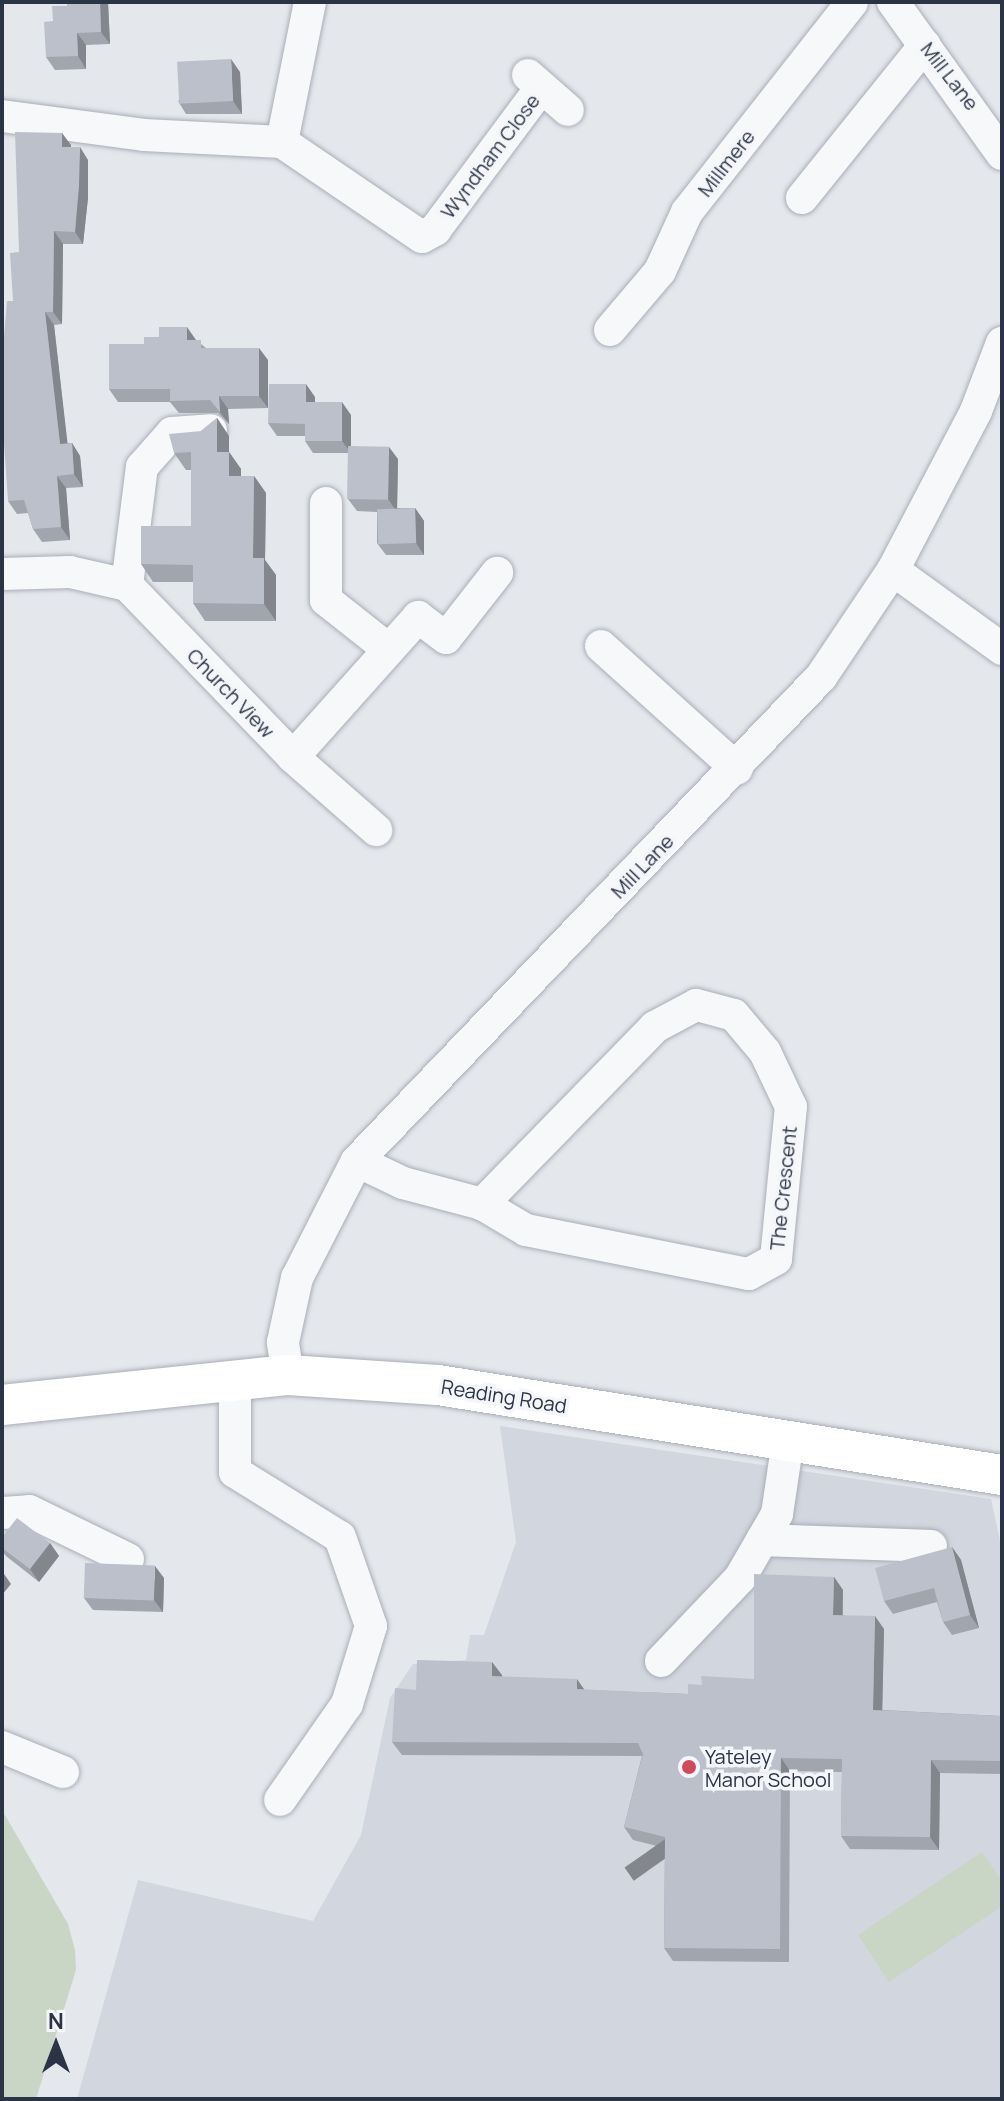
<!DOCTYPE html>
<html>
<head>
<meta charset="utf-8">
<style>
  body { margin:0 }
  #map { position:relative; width:1004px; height:2101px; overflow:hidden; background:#e4e7ec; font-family:Manrope,sans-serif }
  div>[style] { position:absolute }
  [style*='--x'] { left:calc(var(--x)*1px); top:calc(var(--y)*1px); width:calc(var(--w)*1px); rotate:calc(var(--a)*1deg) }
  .built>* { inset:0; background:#d2d6de }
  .green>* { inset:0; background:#c9d6c5 }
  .roads { filter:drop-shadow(0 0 2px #a9aeb7) drop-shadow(0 0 2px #a9aeb7) }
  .minor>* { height:32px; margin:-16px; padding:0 16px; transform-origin:16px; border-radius:16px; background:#f7f8fa }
  .major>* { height:40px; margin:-20px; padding:0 20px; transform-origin:20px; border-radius:20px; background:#fff }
  .wall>* { inset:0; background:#a1a5ae }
  .shaded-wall>* { inset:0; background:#83868d; transform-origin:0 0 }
  .building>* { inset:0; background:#bbc0ca; transform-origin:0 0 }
  .dots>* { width:22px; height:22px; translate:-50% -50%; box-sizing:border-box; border:4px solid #f4f6f9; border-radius:50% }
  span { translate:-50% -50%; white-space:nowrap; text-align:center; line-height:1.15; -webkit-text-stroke:7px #f4f6f9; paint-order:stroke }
  .street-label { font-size:20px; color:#2b3445 }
  .poi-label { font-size:20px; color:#2b3445 }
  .left { translate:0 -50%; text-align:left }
  .frame { position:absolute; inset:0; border:4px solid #2b3445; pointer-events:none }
  .north { position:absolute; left:16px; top:2005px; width:80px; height:80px; -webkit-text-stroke:6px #f4f6f9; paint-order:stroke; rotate:0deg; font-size:22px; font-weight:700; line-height:32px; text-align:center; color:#2b3445 }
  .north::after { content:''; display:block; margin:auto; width:28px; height:36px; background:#2b3445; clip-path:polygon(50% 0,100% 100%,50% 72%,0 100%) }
</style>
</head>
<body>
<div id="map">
  <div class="built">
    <i style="clip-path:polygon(500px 1426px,991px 1499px,1002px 1550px,1002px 2099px,77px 2099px,138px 1880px,313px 1921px,361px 1835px,390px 1698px,413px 1664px,466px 1660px,470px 1635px,484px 1635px,516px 1542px)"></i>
  </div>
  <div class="green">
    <i style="clip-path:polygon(2px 1810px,68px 1924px,75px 1950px,76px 1970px,36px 2099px,2px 2099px)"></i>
    <i style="clip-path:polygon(982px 1852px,1002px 1881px,1002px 1906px,889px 1982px,858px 1935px)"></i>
  </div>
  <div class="roads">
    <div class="minor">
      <i style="--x:893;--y:2;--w:187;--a:54.4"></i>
      <i style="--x:528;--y:75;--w:53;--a:41.2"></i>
      <i style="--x:2;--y:116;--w:143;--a:7.6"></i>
      <i style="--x:144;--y:135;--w:138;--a:2.9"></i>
      <i style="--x:282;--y:142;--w:169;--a:34.2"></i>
      <i style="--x:422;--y:237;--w:15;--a:-28"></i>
      <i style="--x:435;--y:230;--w:177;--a:-53.3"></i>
      <i style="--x:282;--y:142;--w:143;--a:-78.7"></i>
      <i style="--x:802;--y:198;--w:196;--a:-51.2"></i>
      <i style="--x:610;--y:330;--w:77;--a:-49.7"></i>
      <i style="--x:660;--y:271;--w:65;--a:-65.4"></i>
      <i style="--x:687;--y:212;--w:267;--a:-51.8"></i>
      <i style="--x:326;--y:503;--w:97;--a:90"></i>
      <i style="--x:326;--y:600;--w:79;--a:38.3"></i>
      <i style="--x:893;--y:570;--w:135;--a:35.9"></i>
      <i style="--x:2;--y:574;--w:68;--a:-1.7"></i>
      <i style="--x:70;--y:572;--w:58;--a:12.8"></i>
      <i style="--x:127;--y:585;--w:239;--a:46"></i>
      <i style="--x:293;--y:757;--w:188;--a:-48.2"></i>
      <i style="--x:418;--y:617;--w:35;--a:37"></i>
      <i style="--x:446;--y:638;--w:83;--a:-51.9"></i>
      <i style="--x:127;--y:585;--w:119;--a:-82.8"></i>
      <i style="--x:142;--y:467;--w:45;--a:-48.6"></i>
      <i style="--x:172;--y:433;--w:39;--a:-4"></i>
      <i style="--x:601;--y:646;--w:183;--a:42.1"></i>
      <i style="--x:293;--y:757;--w:111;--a:41.3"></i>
      <i style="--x:357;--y:1161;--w:51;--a:25.6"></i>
      <i style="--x:403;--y:1183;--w:82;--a:14.9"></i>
      <i style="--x:482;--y:1204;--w:51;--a:30.6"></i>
      <i style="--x:526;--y:1230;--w:227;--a:11.2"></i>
      <i style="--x:749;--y:1274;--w:31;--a:-29"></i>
      <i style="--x:776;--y:1259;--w:153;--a:-84.4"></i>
      <i style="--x:791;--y:1107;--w:61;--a:-115.3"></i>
      <i style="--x:765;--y:1052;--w:48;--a:-130"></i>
      <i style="--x:734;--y:1015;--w:39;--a:-165"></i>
      <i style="--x:696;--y:1005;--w:47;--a:151.8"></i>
      <i style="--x:655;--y:1027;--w:248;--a:134.3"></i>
      <i style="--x:288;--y:1375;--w:33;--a:-99"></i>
      <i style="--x:283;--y:1342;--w:66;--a:-77.7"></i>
      <i style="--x:297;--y:1278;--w:131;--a:-62.9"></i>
      <i style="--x:357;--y:1161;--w:670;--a:-46.21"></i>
      <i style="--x:821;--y:677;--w:129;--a:-56.1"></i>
      <i style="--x:893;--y:570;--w:179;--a:-62.4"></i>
      <i style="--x:976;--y:411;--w:73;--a:-69.1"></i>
      <i style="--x:235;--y:1378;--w:94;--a:90"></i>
      <i style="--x:235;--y:1472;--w:123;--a:31.8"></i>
      <i style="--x:340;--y:1537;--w:94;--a:70.8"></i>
      <i style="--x:371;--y:1626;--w:82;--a:107.1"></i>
      <i style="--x:347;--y:1704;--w:117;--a:124.9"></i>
      <i style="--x:2;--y:1513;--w:27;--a:-4"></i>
      <i style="--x:29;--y:1511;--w:110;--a:25.9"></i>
      <i style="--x:762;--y:1540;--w:169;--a:2"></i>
      <i style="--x:661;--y:1661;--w:115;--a:-46.4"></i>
      <i style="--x:740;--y:1578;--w:74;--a:-60"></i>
      <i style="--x:777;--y:1514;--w:75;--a:-81.5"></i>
      <i style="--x:2;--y:1747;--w:66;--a:22.3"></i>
    </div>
    <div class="major">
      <i style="--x:2;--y:1405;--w:288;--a:-6"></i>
      <i style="--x:288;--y:1375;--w:150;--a:3.8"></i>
      <i style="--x:438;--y:1385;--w:571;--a:9.07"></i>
    </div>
  </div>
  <div class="wall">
    <i style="clip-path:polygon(108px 2px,110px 44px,86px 45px,86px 69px,55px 70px,46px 57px,53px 21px,67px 6px)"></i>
    <i style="clip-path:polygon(240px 72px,242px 114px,186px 114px,178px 101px)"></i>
    <i style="clip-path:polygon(62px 133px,71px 147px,88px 160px,88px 198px,83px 244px,63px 244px,62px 324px,54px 325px,67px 443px,72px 443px,80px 456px,83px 487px,66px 488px,70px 540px,42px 542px,33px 529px,28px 513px,17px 514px,8px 501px,13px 301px)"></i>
    <i style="clip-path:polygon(196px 340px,206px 348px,268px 360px,268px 408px,228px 409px,229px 424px,218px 413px,179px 413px,170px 402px,118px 402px,109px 389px,144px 344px)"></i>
    <i style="clip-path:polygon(315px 397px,315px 402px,351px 415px,351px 446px,398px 459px,397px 508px,415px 508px,424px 521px,424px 555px,386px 555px,377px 543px,377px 512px,357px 511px,348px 499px,348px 453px,313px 453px,305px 441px,305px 436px,277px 436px,268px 423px)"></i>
    <i style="clip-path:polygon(217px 418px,229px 436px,229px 452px,241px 469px,241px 476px,254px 476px,266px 493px,265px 560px,276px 575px,276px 621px,205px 621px,193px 603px,193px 582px,153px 582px,141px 564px,191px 526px,191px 470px,186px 470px,174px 453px)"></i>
    <i style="clip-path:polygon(2px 1537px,50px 1543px,59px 1556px,39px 1582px,6px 1556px,2px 1551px)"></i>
    <i style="clip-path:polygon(952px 1547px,961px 1560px,979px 1628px,952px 1635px,943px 1622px,937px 1602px,893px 1614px,884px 1601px)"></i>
    <i style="clip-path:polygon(834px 1577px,843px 1590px,843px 1615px,884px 1629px,882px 1710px,1001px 1716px,1002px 1774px,940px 1773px,939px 1850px,850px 1849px,841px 1836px,842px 1772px,790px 1771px,789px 1962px,673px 1961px,664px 1948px,665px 1848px,633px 1840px,624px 1827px,642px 1756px,402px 1755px,392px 1742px,416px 1690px,492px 1662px,502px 1677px,585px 1690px,688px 1694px,702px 1685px,754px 1679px)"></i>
    <i style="clip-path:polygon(164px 1578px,163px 1612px,93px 1610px,84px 1598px)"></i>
  </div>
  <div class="shaded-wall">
    <i style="clip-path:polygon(100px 2px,108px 2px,110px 44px,101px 32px)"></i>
    <i style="clip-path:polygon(77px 33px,86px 45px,86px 69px,78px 56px)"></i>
    <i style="clip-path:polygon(231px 59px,240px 72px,242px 114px,233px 101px)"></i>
    <i style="clip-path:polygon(62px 133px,71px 145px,71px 159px,62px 147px)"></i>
    <i style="clip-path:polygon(80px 147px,88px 160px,88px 198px,83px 244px,75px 232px)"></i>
    <i style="clip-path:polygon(54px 231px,63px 244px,62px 324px,53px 312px)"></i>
    <i style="clip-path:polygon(45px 312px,54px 325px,69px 456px,60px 444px)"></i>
    <i style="clip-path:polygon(187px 327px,196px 340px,196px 353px,187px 340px)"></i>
    <i style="clip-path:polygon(259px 348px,268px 360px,268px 408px,259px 396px)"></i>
    <i style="clip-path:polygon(306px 384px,315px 397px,315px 414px,306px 402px)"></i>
    <i style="clip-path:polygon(219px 396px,228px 409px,229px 424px,220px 412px)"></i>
    <i style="clip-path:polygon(342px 402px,351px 415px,351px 453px,342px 441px)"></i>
    <i style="clip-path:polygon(217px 418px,229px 436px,229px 452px,241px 469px,241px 493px,229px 476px,217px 452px)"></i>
    <i style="clip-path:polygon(72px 443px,80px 456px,83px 487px,74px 474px)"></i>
    <i style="clip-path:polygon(389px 447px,398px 459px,397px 512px,388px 499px)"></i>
    <i style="clip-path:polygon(57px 476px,66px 488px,70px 540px,61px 527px)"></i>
    <i style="clip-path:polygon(254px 476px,266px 493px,265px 560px,276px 575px,276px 621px,264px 604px,253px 558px)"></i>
    <i style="clip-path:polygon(415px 508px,424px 521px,424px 555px,416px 543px)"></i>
    <i style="clip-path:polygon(50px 1543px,59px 1556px,39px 1582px,30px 1569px)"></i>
    <i style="clip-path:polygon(952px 1547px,961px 1560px,979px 1628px,970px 1615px)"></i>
    <i style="clip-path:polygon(155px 1566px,164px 1578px,163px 1612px,154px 1600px)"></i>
    <i style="clip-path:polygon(2px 1571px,11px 1584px,2px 1595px)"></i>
    <i style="clip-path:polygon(834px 1577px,843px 1590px,842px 1628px,833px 1615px)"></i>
    <i style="clip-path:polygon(875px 1616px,884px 1629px,882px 1723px,873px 1710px)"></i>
    <i style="clip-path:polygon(492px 1662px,502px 1675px,502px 1689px,492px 1676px)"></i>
    <i style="clip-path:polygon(577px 1679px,586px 1692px,577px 1689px)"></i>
    <i style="left:1001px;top:1716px;width:1px;height:45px;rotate:45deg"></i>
    <i style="left:781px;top:1758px;width:16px;height:191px;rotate:55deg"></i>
    <i style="clip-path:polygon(931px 1760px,940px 1773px,939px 1850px,930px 1837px)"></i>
  </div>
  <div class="building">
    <i style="clip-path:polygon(67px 2px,100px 2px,101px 32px,77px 33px,78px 56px,46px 57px,44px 22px,53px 21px,52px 6px,67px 6px)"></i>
    <i style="left:231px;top:59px;width:42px;height:54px;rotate:87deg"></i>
    <i style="clip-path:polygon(15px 132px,62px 133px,62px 147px,80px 147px,79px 186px,75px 232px,54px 231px,53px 312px,45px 312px,60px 444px,72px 443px,74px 474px,57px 476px,61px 527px,33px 529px,24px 500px,8px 501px,2px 414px,2px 361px,7px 301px,13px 301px,10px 253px,19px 252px)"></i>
    <i style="clip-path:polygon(159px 327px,187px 327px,187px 340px,201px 340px,201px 348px,259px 348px,259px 396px,219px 396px,220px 412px,210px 400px,170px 401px,170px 389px,109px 389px,109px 344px,144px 344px,144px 337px,159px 337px)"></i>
    <i style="clip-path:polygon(269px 384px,306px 384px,306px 402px,342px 402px,342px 441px,305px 441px,305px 424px,268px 423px)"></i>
    <i style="clip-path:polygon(217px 418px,217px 452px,229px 452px,229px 476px,254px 476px,253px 558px,264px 558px,264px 604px,193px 603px,193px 565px,141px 564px,141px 526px,191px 526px,191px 452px,174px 453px,169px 434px,201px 431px)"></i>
    <i style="left:348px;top:446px;width:41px;height:53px;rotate:1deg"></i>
    <i style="left:415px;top:508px;width:35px;height:38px;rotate:88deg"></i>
    <i style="clip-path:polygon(17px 1518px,50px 1543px,30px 1569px,2px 1548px,2px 1537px)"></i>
    <i style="clip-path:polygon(952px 1547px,970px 1615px,943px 1622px,934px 1588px,884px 1601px,875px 1568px)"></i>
    <i style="left:85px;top:1563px;width:70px;height:35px;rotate:2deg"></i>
    <i style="clip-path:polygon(754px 1574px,834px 1577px,833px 1615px,875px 1616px,873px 1710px,1001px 1716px,1001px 1761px,931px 1760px,930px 1837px,841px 1836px,842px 1759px,781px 1758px,780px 1949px,664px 1948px,665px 1837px,624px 1827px,643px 1754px,638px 1743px,392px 1742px,395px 1688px,416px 1690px,417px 1660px,492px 1662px,492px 1676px,577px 1679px,577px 1689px,688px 1694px,688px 1684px,702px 1685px,701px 1676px,754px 1679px)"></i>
  </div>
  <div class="dots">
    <i style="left:689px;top:1767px;background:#d1495b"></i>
  </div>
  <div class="street-label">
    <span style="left:950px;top:76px;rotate:52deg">Mill Lane</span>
    <span style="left:490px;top:156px;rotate:-53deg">Wyndham Close</span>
    <span style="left:726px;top:163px;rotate:-52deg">Millmere</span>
    <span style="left:231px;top:693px;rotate:46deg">Church View</span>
    <span style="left:642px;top:866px;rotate:-46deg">Mill Lane</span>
    <span style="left:783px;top:1188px;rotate:-84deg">The Crescent</span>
    <span style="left:504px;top:1396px;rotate:9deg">Reading Road</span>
  </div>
  <div class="poi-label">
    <span class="left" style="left:705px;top:1768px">Yateley<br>Manor School</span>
  </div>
  <div class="frame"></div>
  <div class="north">N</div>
</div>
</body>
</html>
